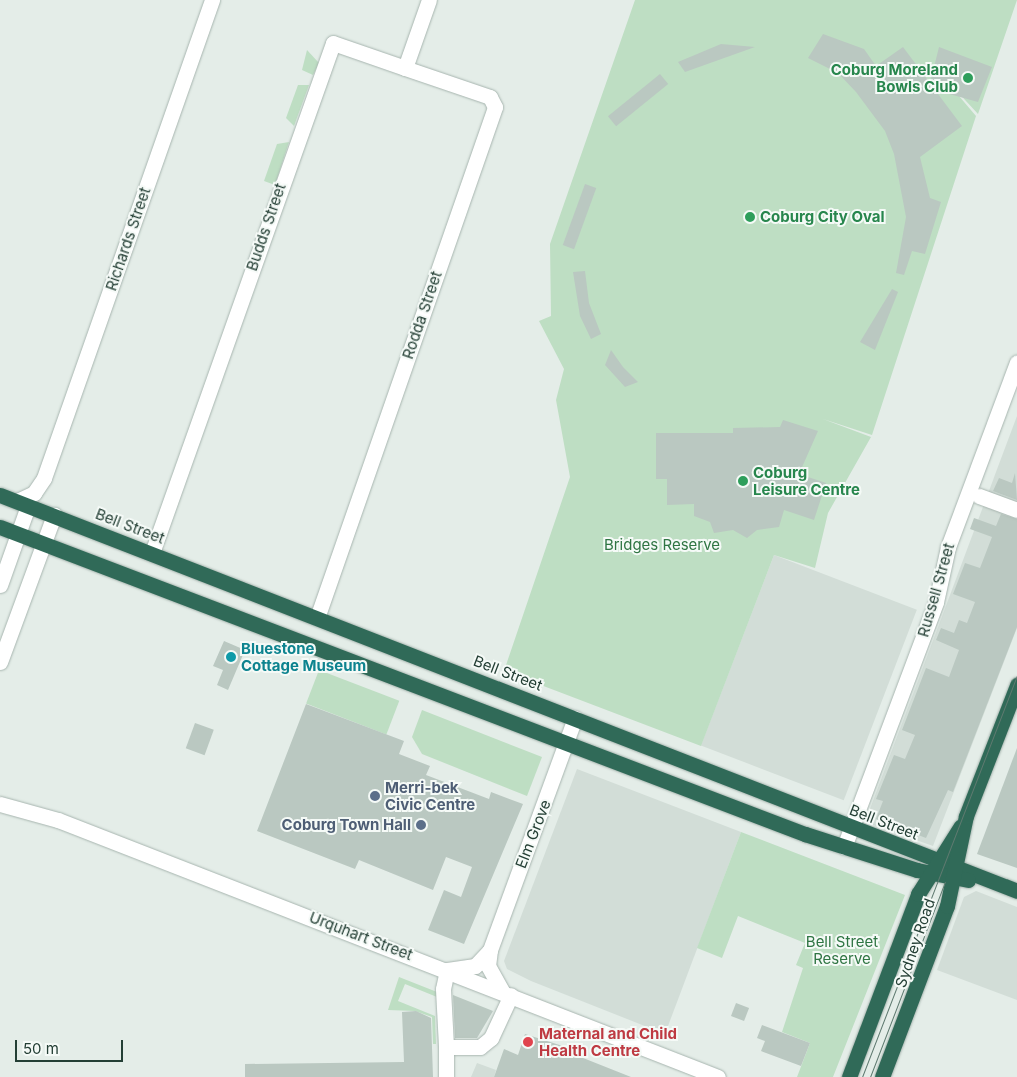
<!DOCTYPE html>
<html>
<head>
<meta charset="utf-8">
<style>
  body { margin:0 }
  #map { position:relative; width:1017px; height:1077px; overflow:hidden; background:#e4ede8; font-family:Inter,sans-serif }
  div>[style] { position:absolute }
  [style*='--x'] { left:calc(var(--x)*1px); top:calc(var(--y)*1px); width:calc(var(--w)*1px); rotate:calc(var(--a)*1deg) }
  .built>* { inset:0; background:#d2ddd7; transform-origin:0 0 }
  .green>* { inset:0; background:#bedec3; transform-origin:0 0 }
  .building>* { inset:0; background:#bac8c1; transform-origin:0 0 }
  .roads { filter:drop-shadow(0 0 1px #a7b5af) drop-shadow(0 0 1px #a7b5af) }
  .minor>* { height:15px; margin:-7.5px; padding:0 7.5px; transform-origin:7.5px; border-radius:7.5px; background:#fff }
  .highway>* { height:15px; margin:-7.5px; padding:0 7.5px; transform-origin:7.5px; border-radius:7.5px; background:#306a58 }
  .tram>* { height:1px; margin:-0.5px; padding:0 0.5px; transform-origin:0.5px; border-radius:0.5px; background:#5f7a70 }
  .dots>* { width:14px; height:14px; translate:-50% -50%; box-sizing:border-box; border:2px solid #f5faf7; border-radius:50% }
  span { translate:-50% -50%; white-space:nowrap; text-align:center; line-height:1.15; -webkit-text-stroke:4px #f5faf7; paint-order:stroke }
  .leisure-label { font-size:15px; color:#27864d; font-weight:700 }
  .right { translate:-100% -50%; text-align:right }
  .left { translate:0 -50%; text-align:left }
  .street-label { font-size:15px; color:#243f35 }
  .park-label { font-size:15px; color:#2f7543 }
  .culture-label { font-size:15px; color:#0d838f; font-weight:700 }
  .service-label { font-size:15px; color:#4e5e75; font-weight:700 }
  .health-label { font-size:15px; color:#be3a42; font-weight:700 }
  .scale { position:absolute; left:15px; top:1040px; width:108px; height:22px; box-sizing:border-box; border:2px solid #243f35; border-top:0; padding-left:6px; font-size:15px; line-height:18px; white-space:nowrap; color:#243f35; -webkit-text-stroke:4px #f5faf7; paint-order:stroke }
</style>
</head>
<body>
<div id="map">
  <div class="built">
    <i style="clip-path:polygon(1017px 416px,1017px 628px,933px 846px,865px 822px)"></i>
    <i style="left:774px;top:555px;width:153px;height:204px;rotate:21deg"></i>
    <i style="clip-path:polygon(577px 769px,741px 832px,665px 1034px,531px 981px,507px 969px,504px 961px)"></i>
    <i style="clip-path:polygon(976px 891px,1017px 907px,1017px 1000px,937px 970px,964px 897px)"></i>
    <i style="clip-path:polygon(477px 1063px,496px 1070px,494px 1077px,471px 1077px)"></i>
  </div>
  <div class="green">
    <i style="clip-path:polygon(635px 0,1017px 0,978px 114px,930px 62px,976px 116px,872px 435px,823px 419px,871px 437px,828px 513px,815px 568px,774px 555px,701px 746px,504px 671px,570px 477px,556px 400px,564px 369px,539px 321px,551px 316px,550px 244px)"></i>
    <i style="clip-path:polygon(307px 50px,319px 63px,313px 75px,302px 70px)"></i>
    <i style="clip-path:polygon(298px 85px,309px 85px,294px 126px,286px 118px)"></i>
    <i style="clip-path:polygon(289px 142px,275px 185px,264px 181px,277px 144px)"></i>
    <i style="left:319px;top:670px;width:86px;height:36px;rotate:21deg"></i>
    <i style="clip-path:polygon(422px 710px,542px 757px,527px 796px,422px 754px,412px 737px)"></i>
    <i style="clip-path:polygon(741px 832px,905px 895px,833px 1077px,797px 1077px,810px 1043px,782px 1032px,803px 968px,796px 965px,805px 943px,738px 916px,722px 958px,697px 948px)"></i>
    <i style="clip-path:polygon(399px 977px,437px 992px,437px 997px,405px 984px,398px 1001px,435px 1016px,436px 1044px,433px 1044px,432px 1017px,415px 1011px,388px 1010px)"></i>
  </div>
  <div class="building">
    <i style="clip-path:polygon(823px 34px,864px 49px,876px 66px,903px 47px,930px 83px,939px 47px,992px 67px,978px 102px,935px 90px,962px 126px,920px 157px,930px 198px,941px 202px,925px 254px,912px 251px,904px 275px,896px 273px,906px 217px,894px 154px,885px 131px,856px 92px,838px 73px,808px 58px)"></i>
    <i style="clip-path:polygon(721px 44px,755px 47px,685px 72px,678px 62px)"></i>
    <i style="left:660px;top:74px;width:13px;height:67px;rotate:51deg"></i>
    <i style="left:585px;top:184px;width:12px;height:65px;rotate:20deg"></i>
    <i style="clip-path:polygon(585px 271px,589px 303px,601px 334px,591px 339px,580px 316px,573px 272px)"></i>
    <i style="clip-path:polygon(892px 289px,898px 292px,875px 350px,860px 342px)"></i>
    <i style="clip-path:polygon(611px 350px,623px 367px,638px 382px,625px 387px,605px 365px)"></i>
    <i style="clip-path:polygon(783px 420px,818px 431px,799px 474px,826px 483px,814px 520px,784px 510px,779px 527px,757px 530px,747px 538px,733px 530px,714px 533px,710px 522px,694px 516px,694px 504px,667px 505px,667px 479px,656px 479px,656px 433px,733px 433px,733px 428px,780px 427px)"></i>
    <i style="clip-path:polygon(1015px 473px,1017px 500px,993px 491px,999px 478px,1012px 483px)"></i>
    <i style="clip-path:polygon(1001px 514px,1017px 519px,1017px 627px,953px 792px,948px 790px,926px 838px,876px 819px,883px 801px,876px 799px,894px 755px,905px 759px,915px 735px,902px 730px,926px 668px,949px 677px,959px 650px,936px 640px,941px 628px,954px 633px,959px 620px,967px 623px,975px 602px,953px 594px,965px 563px,980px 568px,992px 537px,970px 529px,974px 518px,996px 526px)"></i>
    <i style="clip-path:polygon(224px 641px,245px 650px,228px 690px,217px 685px,223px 670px,213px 666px)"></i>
    <i style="clip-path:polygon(306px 704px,404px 741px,399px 754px,430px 766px,426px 775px,489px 799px,491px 792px,523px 804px,464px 944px,428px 930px,444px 890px,461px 897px,472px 867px,446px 857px,433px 890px,359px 860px,355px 869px,257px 831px)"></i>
    <i style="left:195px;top:723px;width:20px;height:27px;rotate:20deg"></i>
    <i style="clip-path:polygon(1017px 748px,1017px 868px,977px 854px)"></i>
    <i style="clip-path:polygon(453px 995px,493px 1011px,477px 1038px,455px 1038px)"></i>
    <i style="left:736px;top:1003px;width:14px;height:14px;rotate:21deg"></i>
    <i style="clip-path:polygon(416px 1011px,431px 1018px,433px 1077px,245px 1077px,245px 1064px,404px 1062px,402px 1012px)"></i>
    <i style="clip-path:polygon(762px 1025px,810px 1043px,801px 1066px,761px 1051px,765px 1041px,757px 1038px)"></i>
    <i style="clip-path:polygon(525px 1034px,569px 1048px,568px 1052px,631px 1077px,494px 1077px,504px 1049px,518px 1055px)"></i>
  </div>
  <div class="roads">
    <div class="minor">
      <i style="--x:979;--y:496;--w:40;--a:20.2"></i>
      <i style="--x:17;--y:501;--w:19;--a:-25"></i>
      <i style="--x:34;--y:493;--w:18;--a:-56"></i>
      <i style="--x:44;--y:478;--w:507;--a:-70.64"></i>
      <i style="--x:152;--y:553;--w:541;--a:-70.46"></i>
      <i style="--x:333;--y:43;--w:76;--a:19.1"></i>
      <i style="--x:405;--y:68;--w:72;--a:-70.6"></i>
      <i style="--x:0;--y:585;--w:84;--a:-70.5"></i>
      <i style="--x:317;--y:618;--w:541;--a:-70.79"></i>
      <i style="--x:495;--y:107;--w:11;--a:-117"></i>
      <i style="--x:490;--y:97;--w:90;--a:-161.2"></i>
      <i style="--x:0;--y:662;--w:157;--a:-69.8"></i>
      <i style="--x:0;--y:804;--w:60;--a:15.4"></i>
      <i style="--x:58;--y:820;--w:708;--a:21.28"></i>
      <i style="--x:844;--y:847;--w:262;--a:-69.4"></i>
      <i style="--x:936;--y:602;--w:56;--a:-77.7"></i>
      <i style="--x:948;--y:547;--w:197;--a:-69.5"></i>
      <i style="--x:490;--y:950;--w:22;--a:133"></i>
      <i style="--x:475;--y:966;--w:28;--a:172"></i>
      <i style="--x:447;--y:970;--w:19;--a:102"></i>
      <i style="--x:443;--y:989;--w:58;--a:87"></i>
      <i style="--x:446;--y:1047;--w:34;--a:0"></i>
      <i style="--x:480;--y:1047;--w:14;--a:-39"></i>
      <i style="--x:491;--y:1038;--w:47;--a:-65.1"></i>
      <i style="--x:502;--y:991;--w:29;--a:-119"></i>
      <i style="--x:488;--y:966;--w:16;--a:-83"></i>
      <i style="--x:490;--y:950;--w:247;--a:-69.9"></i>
      <i style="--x:446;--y:1047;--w:30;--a:90"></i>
    </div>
    <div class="highway">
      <i style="--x:0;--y:495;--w:1091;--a:21.27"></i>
      <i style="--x:0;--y:527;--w:862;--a:20.88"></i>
      <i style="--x:805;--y:834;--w:118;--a:17.8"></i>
      <i style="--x:917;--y:870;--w:52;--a:11.1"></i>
      <i style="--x:849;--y:1077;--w:196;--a:-69.3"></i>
      <i style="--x:918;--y:894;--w:80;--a:-57.7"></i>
      <i style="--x:882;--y:1077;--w:183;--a:-69.2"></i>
      <i style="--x:947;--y:906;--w:92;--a:-78.1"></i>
      <i style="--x:966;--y:816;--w:141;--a:-68.7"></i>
    </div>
  </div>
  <div class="tram">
    <i style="--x:862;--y:1077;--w:431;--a:-68.9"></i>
    <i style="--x:870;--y:1077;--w:209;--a:-69"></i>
  </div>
  <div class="dots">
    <i style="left:968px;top:78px;background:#2e9e5b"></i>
    <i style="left:750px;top:217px;background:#2e9e5b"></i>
    <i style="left:743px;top:481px;background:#2e9e5b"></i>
    <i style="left:231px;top:657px;background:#0f9aa8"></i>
    <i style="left:375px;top:796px;background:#5c6f8a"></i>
    <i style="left:421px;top:825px;background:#5c6f8a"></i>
    <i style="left:528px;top:1042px;background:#e0444e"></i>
  </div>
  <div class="leisure-label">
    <span class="right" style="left:958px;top:78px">Coburg Moreland<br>Bowls Club</span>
    <span class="left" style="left:760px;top:217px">Coburg City Oval</span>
    <span class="left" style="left:753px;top:481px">Coburg<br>Leisure Centre</span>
  </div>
  <div class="street-label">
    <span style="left:266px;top:227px;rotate:-71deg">Budds Street</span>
    <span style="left:128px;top:239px;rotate:-71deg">Richards Street</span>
    <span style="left:422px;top:315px;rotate:-71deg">Rodda Street</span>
    <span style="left:130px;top:526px;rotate:21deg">Bell Street</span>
    <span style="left:936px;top:590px;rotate:-74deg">Russell Street</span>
    <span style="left:508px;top:673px;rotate:21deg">Bell Street</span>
    <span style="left:884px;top:822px;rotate:21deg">Bell Street</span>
    <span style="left:533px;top:834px;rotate:-69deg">Elm Grove</span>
    <span style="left:361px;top:936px;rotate:21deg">Urquhart Street</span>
    <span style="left:915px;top:943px;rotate:-71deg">Sydney Road</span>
  </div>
  <div class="park-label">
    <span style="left:662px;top:545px">Bridges Reserve</span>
    <span style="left:842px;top:950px">Bell Street<br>Reserve</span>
  </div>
  <div class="culture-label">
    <span class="left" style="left:241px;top:657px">Bluestone<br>Cottage Museum</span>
  </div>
  <div class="service-label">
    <span class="left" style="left:385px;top:796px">Merri-bek<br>Civic Centre</span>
    <span class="right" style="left:411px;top:825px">Coburg Town Hall</span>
  </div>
  <div class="health-label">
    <span class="left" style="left:539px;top:1042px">Maternal and Child<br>Health Centre</span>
  </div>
  <div class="scale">50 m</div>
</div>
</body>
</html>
